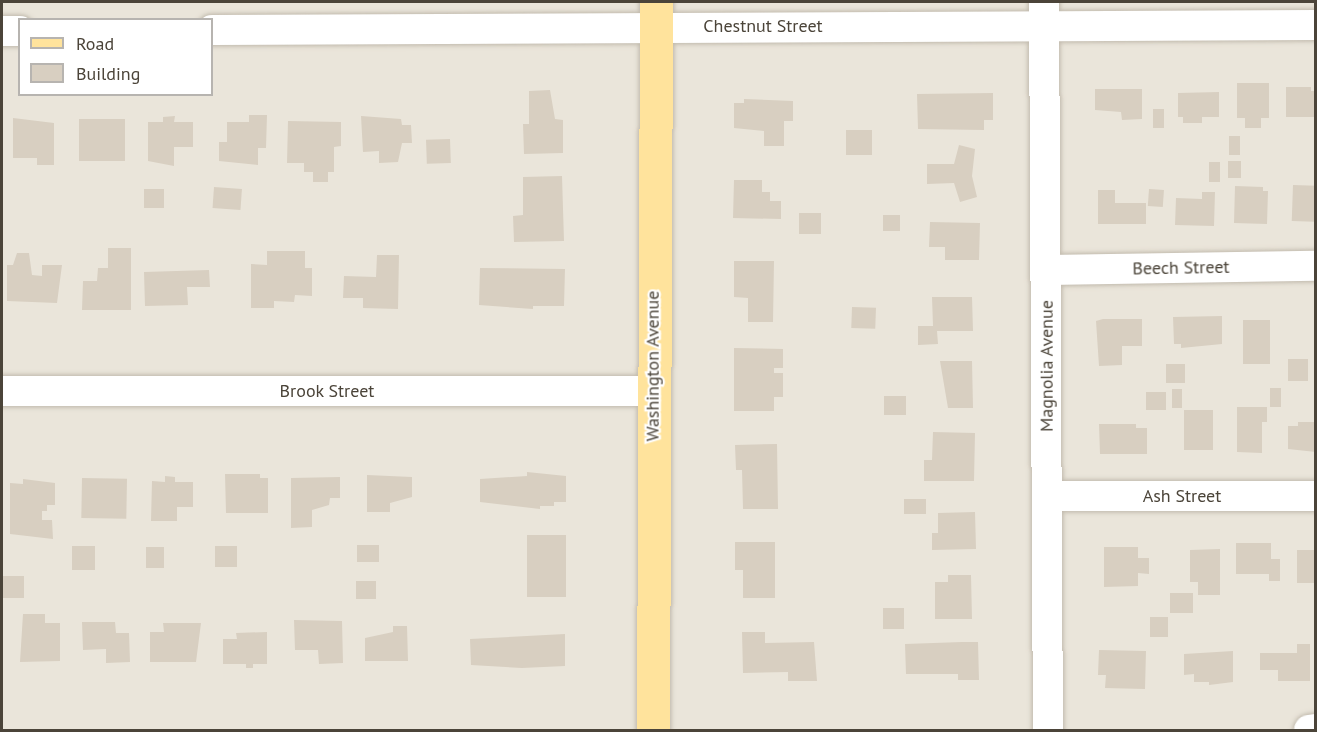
<!DOCTYPE html>
<html>
<head>
<meta charset="utf-8">
<style>
  body { margin:0 }
  #map { position:relative; width:1317px; height:732px; overflow:hidden; background:#f6f3ec; font-family:"PT Sans",sans-serif }
  div>[style] { position:absolute }
  [style*='--x'] { left:calc(var(--x)*1px); top:calc(var(--y)*1px); width:calc(var(--w)*1px); rotate:calc(var(--a)*1deg) }
  .residential>* { inset:0; background:#eae5da }
  .building>* { inset:0; background:#d8cfc1; transform-origin:0 0 }
  .roads { filter:drop-shadow(0 0 2px #c2bbae) drop-shadow(0 0 2px #c2bbae) }
  .minor>* { height:30px; margin:-15px; padding:0 15px; transform-origin:15px; border-radius:15px; background:#fff }
  .major>* { height:33px; margin:-16.5px; padding:0 16.5px; transform-origin:16.5px; border-radius:16.5px; background:#ffe39c }
  span { translate:-50% -50%; white-space:nowrap; text-align:center; line-height:1.15; -webkit-text-stroke:4.5px #fff; paint-order:stroke }
  .street-label { font-size:18px; color:#4b4439 }
  .frame { position:absolute; inset:0; border:3px solid #4b4439; pointer-events:none }
  .legend { position:absolute; left:18px; top:18px; width:195px; height:78px; box-sizing:border-box; background:#fff; border:2px solid #b7b4b0; margin:0; padding:8px 10px; list-style:none; font-size:18px; color:#4b4439 }
  .legend li { display:flex; align-items:center; gap:12px; height:30px }
  .legend b { width:30px; border:2px solid #b7b4b0 }
</style>
</head>
<body>
<div id="map">
  <div class="residential">
    <i style="clip-path:polygon(evenodd,2px 2px,1315px 2px,1315px 729px,2px 730px,2px 2px,20px 20px,212px 20px,212px 94px,20px 94px,20px 20px)"></i>
  </div>
  <div class="building">
    <i style="clip-path:polygon(1237px 83px,1269px 83px,1269px 118px,1261px 118px,1261px 128px,1245px 128px,1245px 118px,1237px 118px)"></i>
    <i style="clip-path:polygon(1286px 87px,1311px 87px,1311px 91px,1316px 91px,1316px 117px,1286px 117px)"></i>
    <i style="clip-path:polygon(1095px 89px,1142px 89px,1142px 119px,1122px 120px,1121px 112px,1095px 110px)"></i>
    <i style="clip-path:polygon(550px 90px,555px 119px,563px 120px,563px 153px,524px 154px,523px 124px,529px 124px,529px 91px)"></i>
    <i style="clip-path:polygon(1219px 92px,1219px 117px,1202px 117px,1202px 123px,1183px 123px,1183px 117px,1178px 117px,1178px 93px)"></i>
    <i style="clip-path:polygon(993px 93px,993px 120px,984px 120px,984px 130px,918px 129px,917px 94px)"></i>
    <i style="clip-path:polygon(744px 99px,793px 101px,793px 121px,784px 121px,784px 146px,764px 146px,764px 131px,734px 128px,734px 103px,744px 103px)"></i>
    <i style="left:1153px;top:109px;width:11px;height:19px"></i>
    <i style="clip-path:polygon(249px 115px,267px 115px,266px 148px,258px 148px,258px 165px,219px 161px,219px 142px,227px 142px,227px 122px,249px 122px)"></i>
    <i style="clip-path:polygon(175px 116px,174px 122px,193px 122px,193px 147px,174px 147px,174px 166px,148px 161px,148px 122px,163px 122px,163px 117px)"></i>
    <i style="clip-path:polygon(361px 116px,401px 119px,402px 125px,411px 125px,412px 143px,402px 143px,398px 162px,379px 163px,379px 151px,363px 152px)"></i>
    <i style="clip-path:polygon(13px 118px,54px 123px,54px 165px,37px 165px,37px 158px,13px 158px)"></i>
    <i style="left:79px;top:119px;width:46px;height:42px"></i>
    <i style="clip-path:polygon(288px 121px,341px 122px,341px 146px,334px 147px,334px 172px,328px 172px,328px 182px,313px 182px,313px 172px,304px 172px,304px 163px,287px 163px)"></i>
    <i style="left:846px;top:130px;width:26px;height:25px"></i>
    <i style="left:1229px;top:136px;width:11px;height:19px"></i>
    <i style="left:450px;top:139px;width:24px;height:24px;rotate:88deg"></i>
    <i style="clip-path:polygon(959px 145px,975px 149px,972px 176px,977px 197px,960px 202px,954px 183px,927px 184px,927px 164px,954px 164px)"></i>
    <i style="left:1228px;top:161px;width:13px;height:17px"></i>
    <i style="left:1209px;top:162px;width:11px;height:20px"></i>
    <i style="clip-path:polygon(562px 176px,564px 241px,514px 242px,513px 216px,523px 215px,523px 177px)"></i>
    <i style="clip-path:polygon(734px 180px,762px 180px,762px 192px,770px 192px,770px 201px,781px 201px,781px 219px,733px 218px)"></i>
    <i style="left:1293px;top:185px;width:23px;height:36px;rotate:2deg"></i>
    <i style="clip-path:polygon(1235px 186px,1263px 187px,1263px 191px,1268px 191px,1267px 224px,1234px 223px)"></i>
    <i style="left:214px;top:187px;width:28px;height:21px;rotate:4deg"></i>
    <i style="left:144px;top:189px;width:20px;height:19px"></i>
    <i style="left:1149px;top:189px;width:15px;height:17px;rotate:4deg"></i>
    <i style="clip-path:polygon(1098px 190px,1115px 190px,1115px 203px,1146px 203px,1146px 224px,1098px 224px)"></i>
    <i style="clip-path:polygon(1202px 192px,1215px 192px,1214px 226px,1175px 225px,1176px 198px,1202px 199px)"></i>
    <i style="left:799px;top:213px;width:22px;height:21px"></i>
    <i style="left:883px;top:215px;width:17px;height:16px"></i>
    <i style="clip-path:polygon(930px 222px,980px 223px,979px 260px,945px 260px,945px 247px,929px 247px)"></i>
    <i style="clip-path:polygon(108px 248px,131px 248px,131px 310px,82px 310px,83px 281px,97px 281px,98px 268px,108px 268px)"></i>
    <i style="clip-path:polygon(267px 251px,305px 251px,305px 268px,312px 268px,312px 296px,295px 295px,294px 302px,274px 301px,274px 308px,251px 308px,251px 264px,267px 265px)"></i>
    <i style="clip-path:polygon(17px 253px,29px 253px,32px 275px,42px 276px,42px 265px,62px 265px,57px 303px,7px 301px,7px 265px,13px 265px)"></i>
    <i style="clip-path:polygon(377px 255px,399px 255px,398px 309px,363px 308px,363px 298px,343px 298px,344px 276px,376px 277px)"></i>
    <i style="clip-path:polygon(734px 261px,774px 261px,773px 322px,748px 322px,748px 298px,734px 297px)"></i>
    <i style="clip-path:polygon(480px 268px,565px 269px,564px 306px,533px 306px,533px 309px,479px 305px)"></i>
    <i style="clip-path:polygon(209px 270px,210px 287px,187px 287px,188px 305px,145px 306px,144px 272px)"></i>
    <i style="clip-path:polygon(932px 297px,972px 297px,973px 331px,937px 331px,938px 344px,918px 345px,918px 326px,933px 326px)"></i>
    <i style="left:852px;top:307px;width:24px;height:21px;rotate:2deg"></i>
    <i style="clip-path:polygon(1222px 316px,1222px 344px,1181px 348px,1181px 344px,1174px 344px,1173px 317px)"></i>
    <i style="clip-path:polygon(1103px 319px,1142px 319px,1142px 346px,1122px 346px,1122px 365px,1099px 366px,1096px 321px)"></i>
    <i style="left:1243px;top:320px;width:27px;height:44px"></i>
    <i style="clip-path:polygon(734px 348px,783px 349px,783px 368px,774px 368px,774px 373px,783px 373px,783px 397px,774px 397px,774px 411px,734px 411px)"></i>
    <i style="left:1288px;top:359px;width:20px;height:22px"></i>
    <i style="clip-path:polygon(940px 361px,972px 361px,973px 408px,948px 408px)"></i>
    <i style="left:1166px;top:364px;width:19px;height:19px"></i>
    <i style="left:1270px;top:388px;width:11px;height:19px"></i>
    <i style="left:1172px;top:389px;width:10px;height:19px"></i>
    <i style="left:1146px;top:392px;width:20px;height:18px"></i>
    <i style="left:906px;top:396px;width:19px;height:22px;rotate:90deg"></i>
    <i style="clip-path:polygon(1237px 407px,1267px 407px,1267px 422px,1262px 422px,1262px 453px,1237px 452px)"></i>
    <i style="left:1184px;top:410px;width:29px;height:40px"></i>
    <i style="clip-path:polygon(1298px 422px,1316px 422px,1316px 452px,1288px 449px,1288px 426px,1298px 426px)"></i>
    <i style="clip-path:polygon(1099px 424px,1136px 424px,1136px 428px,1147px 428px,1147px 454px,1100px 454px)"></i>
    <i style="clip-path:polygon(933px 432px,975px 433px,974px 481px,924px 481px,924px 460px,932px 460px)"></i>
    <i style="clip-path:polygon(777px 444px,778px 509px,743px 509px,742px 470px,736px 470px,735px 445px)"></i>
    <i style="clip-path:polygon(527px 472px,566px 476px,566px 502px,554px 502px,554px 506px,540px 506px,540px 509px,480px 502px,480px 479px,527px 476px)"></i>
    <i style="clip-path:polygon(225px 474px,260px 474px,260px 478px,268px 478px,268px 513px,226px 513px)"></i>
    <i style="clip-path:polygon(367px 475px,412px 477px,412px 497px,390px 503px,390px 512px,367px 512px)"></i>
    <i style="clip-path:polygon(165px 476px,175px 477px,175px 482px,193px 482px,193px 507px,177px 507px,177px 521px,151px 521px,152px 481px,165px 482px)"></i>
    <i style="clip-path:polygon(340px 477px,340px 498px,330px 498px,329px 505px,312px 510px,312px 527px,291px 528px,291px 478px)"></i>
    <i style="left:82px;top:478px;width:45px;height:40px;rotate:1deg"></i>
    <i style="clip-path:polygon(23px 479px,55px 483px,55px 505px,47px 505px,47px 511px,42px 511px,42px 520px,52px 520px,53px 539px,10px 534px,10px 483px,23px 484px)"></i>
    <i style="left:904px;top:499px;width:22px;height:15px"></i>
    <i style="clip-path:polygon(975px 512px,976px 549px,932px 550px,932px 533px,938px 533px,938px 513px)"></i>
    <i style="left:527px;top:535px;width:39px;height:62px"></i>
    <i style="clip-path:polygon(735px 542px,775px 542px,775px 598px,743px 598px,743px 570px,735px 570px)"></i>
    <i style="clip-path:polygon(1236px 543px,1271px 543px,1271px 559px,1280px 559px,1280px 581px,1269px 581px,1269px 574px,1236px 574px)"></i>
    <i style="left:357px;top:545px;width:22px;height:17px"></i>
    <i style="left:72px;top:546px;width:23px;height:24px"></i>
    <i style="left:215px;top:546px;width:22px;height:21px"></i>
    <i style="left:146px;top:547px;width:18px;height:21px"></i>
    <i style="clip-path:polygon(1104px 547px,1138px 547px,1138px 558px,1149px 558px,1149px 574px,1138px 573px,1138px 586px,1104px 587px)"></i>
    <i style="clip-path:polygon(1220px 549px,1220px 595px,1198px 595px,1198px 582px,1190px 582px,1190px 550px)"></i>
    <i style="left:1297px;top:550px;width:19px;height:33px"></i>
    <i style="clip-path:polygon(948px 575px,971px 575px,972px 619px,935px 619px,935px 582px,948px 582px)"></i>
    <i style="left:2px;top:576px;width:22px;height:22px"></i>
    <i style="left:356px;top:581px;width:20px;height:18px"></i>
    <i style="left:1170px;top:593px;width:23px;height:20px"></i>
    <i style="left:883px;top:608px;width:21px;height:21px"></i>
    <i style="clip-path:polygon(23px 614px,45px 614px,45px 623px,60px 623px,60px 661px,20px 662px)"></i>
    <i style="left:1150px;top:617px;width:18px;height:20px"></i>
    <i style="clip-path:polygon(294px 620px,342px 621px,343px 663px,319px 664px,318px 650px,295px 650px)"></i>
    <i style="clip-path:polygon(82px 622px,115px 622px,116px 633px,129px 633px,130px 662px,106px 663px,106px 649px,83px 650px)"></i>
    <i style="clip-path:polygon(163px 623px,201px 623px,196px 662px,150px 662px,150px 632px,164px 632px)"></i>
    <i style="clip-path:polygon(393px 626px,407px 626px,408px 661px,365px 661px,365px 638px,393px 632px)"></i>
    <i style="clip-path:polygon(267px 632px,267px 664px,253px 664px,253px 668px,246px 668px,246px 664px,223px 664px,223px 639px,237px 639px,236px 633px)"></i>
    <i style="clip-path:polygon(742px 632px,765px 632px,765px 643px,814px 642px,817px 681px,788px 681px,788px 672px,743px 673px)"></i>
    <i style="clip-path:polygon(565px 634px,565px 666px,522px 668px,471px 665px,470px 639px)"></i>
    <i style="clip-path:polygon(962px 642px,978px 642px,979px 680px,958px 680px,958px 674px,906px 674px,905px 644px)"></i>
    <i style="clip-path:polygon(1297px 644px,1310px 644px,1310px 681px,1278px 681px,1278px 670px,1260px 670px,1260px 653px,1297px 653px)"></i>
    <i style="clip-path:polygon(1099px 650px,1146px 651px,1145px 689px,1105px 688px,1106px 675px,1098px 675px)"></i>
    <i style="clip-path:polygon(1233px 651px,1233px 682px,1209px 685px,1209px 682px,1194px 682px,1194px 674px,1184px 675px,1184px 654px)"></i>
  </div>
  <div class="roads">
    <div class="minor">
      <i style="--x:1044;--y:2;--w:728;--a:89.69"></i>
      <i style="--x:212;--y:30;--w:1104;--a:-0.26"></i>
      <i style="--x:2;--y:31;--w:18;--a:0"></i>
      <i style="--x:1047;--y:270;--w:269;--a:-0.9"></i>
      <i style="--x:2;--y:391;--w:651;--a:0"></i>
      <i style="--x:1048;--y:496;--w:268;--a:0"></i>
      <i style="--x:1309;--y:730;--w:7;--a:-8"></i>
    </div>
    <div class="major">
      <i style="--x:653;--y:730;--w:728;--a:-89.76"></i>
    </div>
  </div>
  <div class="street-label">
    <span style="left:763px;top:26px">Chestnut Street</span>
    <span style="left:1181px;top:268px;rotate:-1deg">Beech Street</span>
    <span style="left:653px;top:366px;rotate:-90deg">Washington Avenue</span>
    <span style="left:1047px;top:366px;rotate:-90deg">Magnolia Avenue</span>
    <span style="left:327px;top:391px">Brook Street</span>
    <span style="left:1182px;top:496px">Ash Street</span>
  </div>
  <div class="frame"></div>
  <ul class="legend">
  <li><b style="height:8px;background:#ffe39c"></b>Road</li>
  <li><b style="height:16px;background:#d8cfc1"></b>Building</li>
  </ul>
</div>
</body>
</html>
